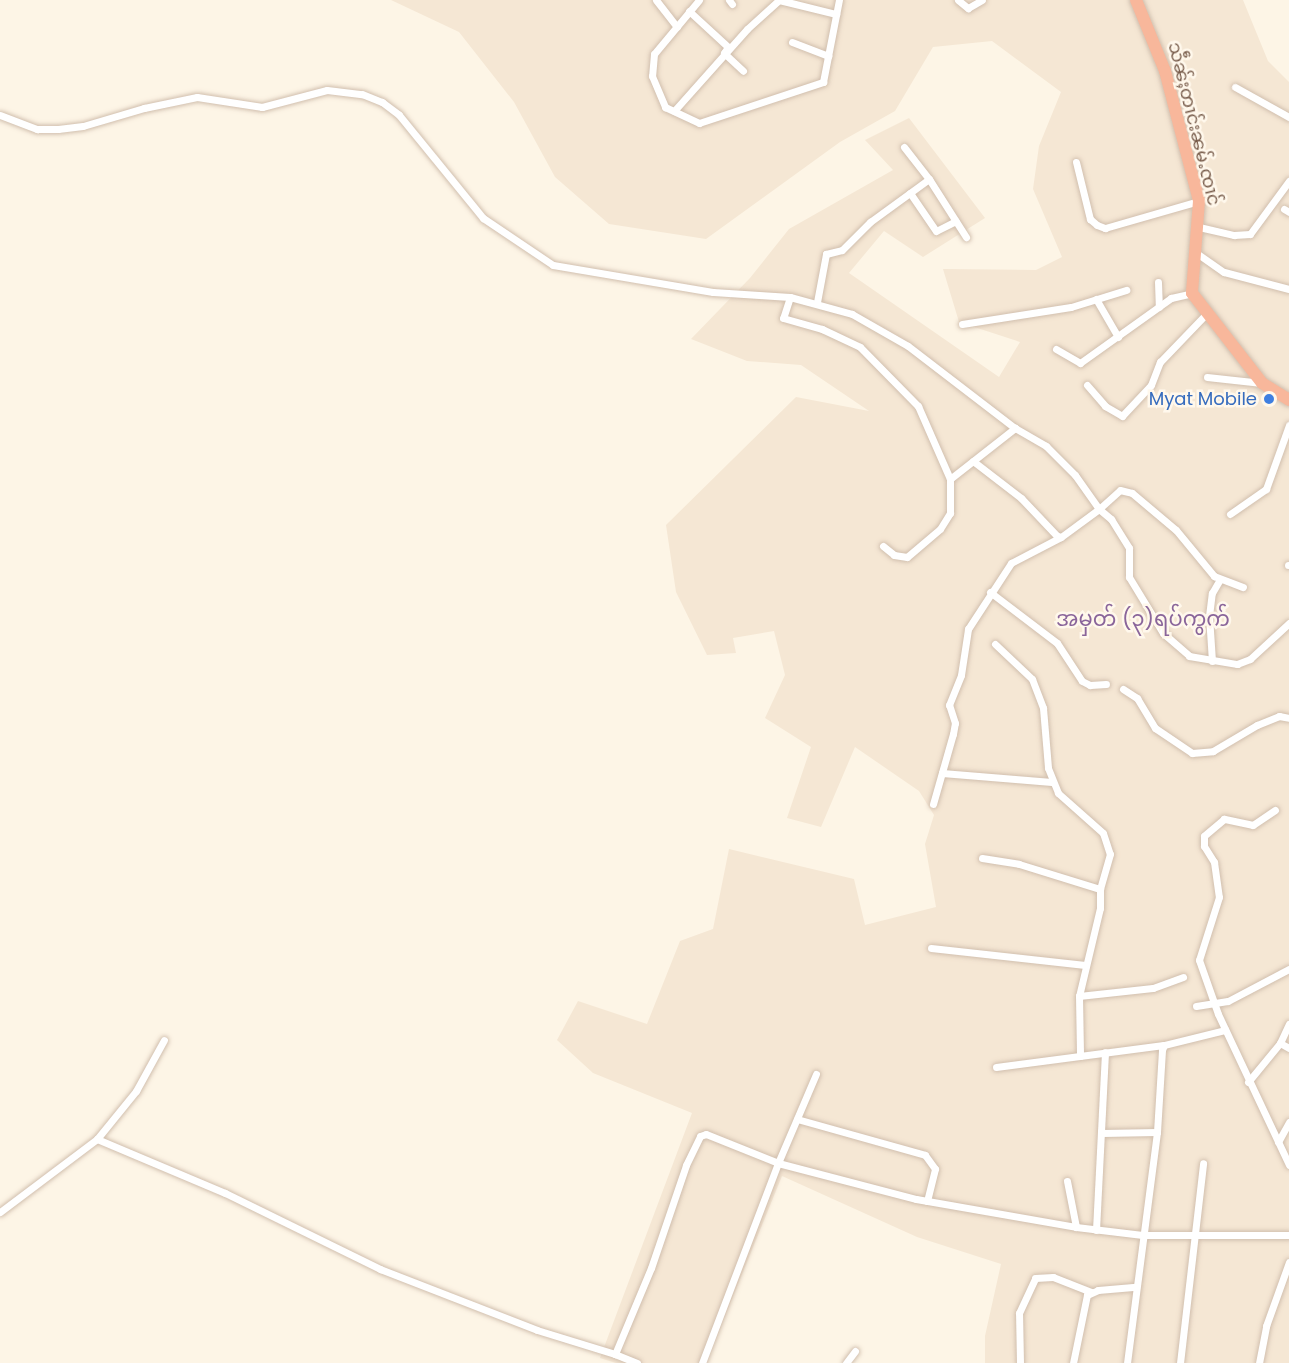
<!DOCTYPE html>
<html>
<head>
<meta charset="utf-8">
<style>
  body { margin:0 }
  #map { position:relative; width:1289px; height:1363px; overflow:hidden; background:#fdf5e6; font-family:Poppins,"Noto Sans Myanmar",sans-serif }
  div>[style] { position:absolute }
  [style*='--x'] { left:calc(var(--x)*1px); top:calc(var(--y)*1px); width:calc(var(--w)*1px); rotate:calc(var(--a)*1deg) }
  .residential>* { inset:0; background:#f5e7d4 }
  .roads { filter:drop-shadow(0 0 2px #d1bfae) drop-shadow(0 0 2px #d1bfae) }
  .street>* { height:7px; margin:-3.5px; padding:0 3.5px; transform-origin:3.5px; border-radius:3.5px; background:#fff }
  .highway>* { height:12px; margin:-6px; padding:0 6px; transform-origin:6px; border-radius:6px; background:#f8b79b }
  .dots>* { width:16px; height:16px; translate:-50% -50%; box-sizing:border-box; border:3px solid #fff8ec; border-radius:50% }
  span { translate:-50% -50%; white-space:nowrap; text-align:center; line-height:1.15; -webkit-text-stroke:5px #fff8ec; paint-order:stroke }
  .street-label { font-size:18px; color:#775b4a }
  .shop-label { font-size:18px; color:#366cbe }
  .right { translate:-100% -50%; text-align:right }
  .quarter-label { font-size:21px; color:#8a659a }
</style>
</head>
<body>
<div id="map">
  <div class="residential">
    <i style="clip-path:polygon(391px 0,1243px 0,1268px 61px,1289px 82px,1289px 1363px,985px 1363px,985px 1336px,1001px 1264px,917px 1237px,782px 1176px,706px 1363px,616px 1363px,600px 1358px,692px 1113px,593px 1073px,557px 1040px,578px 1001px,647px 1024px,680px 941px,713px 929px,729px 849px,854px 879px,865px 925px,936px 907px,925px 844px,934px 815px,919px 791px,855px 747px,821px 827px,787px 818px,811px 747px,765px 718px,785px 675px,774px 631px,733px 638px,736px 653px,707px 655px,676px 592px,666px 525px,796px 397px,869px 411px,801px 365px,747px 361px,691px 339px,750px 278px,789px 229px,893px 170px,865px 140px,909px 118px,985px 218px,923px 257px,884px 231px,849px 273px,999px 377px,1020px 342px,959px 322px,943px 269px,1036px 270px,1062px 257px,1033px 189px,1039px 146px,1061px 92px,992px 41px,933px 47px,895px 111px,840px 142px,706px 239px,609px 224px,555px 177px,514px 102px,459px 32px)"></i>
  </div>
  <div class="roads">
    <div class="street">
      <i style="--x:656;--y:0;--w:34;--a:52"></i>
      <i style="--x:699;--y:0;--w:70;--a:129.8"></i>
      <i style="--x:654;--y:54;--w:22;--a:95"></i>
      <i style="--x:652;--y:76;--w:34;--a:67"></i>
      <i style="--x:665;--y:107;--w:38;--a:25"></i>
      <i style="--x:699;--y:123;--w:131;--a:-18.3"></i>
      <i style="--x:823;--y:82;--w:84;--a:-79"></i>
      <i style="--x:729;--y:0;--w:5;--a:53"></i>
      <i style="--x:958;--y:0;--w:13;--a:39"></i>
      <i style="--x:968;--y:8;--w:16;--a:-30"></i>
      <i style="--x:689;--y:11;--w:53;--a:42.7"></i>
      <i style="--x:728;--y:47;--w:7;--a:124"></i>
      <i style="--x:724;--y:53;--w:26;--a:43"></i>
      <i style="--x:792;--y:42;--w:39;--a:21"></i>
      <i style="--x:1235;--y:87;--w:62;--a:29.1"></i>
      <i style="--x:674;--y:111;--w:110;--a:-48.3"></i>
      <i style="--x:747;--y:29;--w:43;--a:-42.2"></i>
      <i style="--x:779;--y:0;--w:59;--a:13.8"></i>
      <i style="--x:0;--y:115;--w:40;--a:21"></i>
      <i style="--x:37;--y:129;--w:21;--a:0"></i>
      <i style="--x:58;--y:129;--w:25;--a:-7"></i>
      <i style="--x:83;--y:126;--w:64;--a:-16.4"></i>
      <i style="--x:144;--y:108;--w:54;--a:-11.7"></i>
      <i style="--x:197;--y:97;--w:66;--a:8.7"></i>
      <i style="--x:262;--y:107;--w:67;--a:-14.7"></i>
      <i style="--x:327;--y:90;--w:35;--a:7"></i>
      <i style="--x:362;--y:94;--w:22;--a:22"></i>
      <i style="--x:382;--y:102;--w:21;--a:37"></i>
      <i style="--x:399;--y:115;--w:133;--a:50.8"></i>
      <i style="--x:483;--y:218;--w:84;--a:33.9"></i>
      <i style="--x:553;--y:265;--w:162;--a:9.6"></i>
      <i style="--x:713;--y:292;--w:77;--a:3.7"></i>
      <i style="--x:790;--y:297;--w:64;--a:15.3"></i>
      <i style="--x:852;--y:314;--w:64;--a:29.7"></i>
      <i style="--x:908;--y:346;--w:135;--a:37.5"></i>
      <i style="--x:904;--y:147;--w:41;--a:52"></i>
      <i style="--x:1076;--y:162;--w:59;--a:76.2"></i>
      <i style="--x:1090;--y:219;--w:9;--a:41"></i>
      <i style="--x:1097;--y:225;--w:9;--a:21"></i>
      <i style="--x:1105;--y:228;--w:98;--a:-16"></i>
      <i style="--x:910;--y:193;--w:46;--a:55.6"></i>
      <i style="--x:936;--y:231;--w:22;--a:-27"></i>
      <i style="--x:1284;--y:209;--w:6;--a:31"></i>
      <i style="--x:1199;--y:227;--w:36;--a:13"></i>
      <i style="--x:1234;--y:235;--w:16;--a:-4"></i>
      <i style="--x:1250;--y:234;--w:66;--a:-53.7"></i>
      <i style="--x:1195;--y:252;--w:35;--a:35"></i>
      <i style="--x:1224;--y:272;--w:67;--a:14.7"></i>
      <i style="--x:1158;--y:282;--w:25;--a:88"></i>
      <i style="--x:790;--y:297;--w:22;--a:108"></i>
      <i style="--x:783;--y:318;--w:41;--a:15.8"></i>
      <i style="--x:822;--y:329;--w:42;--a:25.3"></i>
      <i style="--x:860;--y:347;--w:83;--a:45.5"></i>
      <i style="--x:918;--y:406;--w:80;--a:66.3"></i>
      <i style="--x:1096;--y:299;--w:44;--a:59.9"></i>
      <i style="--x:817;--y:302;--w:49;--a:-79.4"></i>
      <i style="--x:826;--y:254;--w:16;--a:-14"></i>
      <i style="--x:842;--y:250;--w:40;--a:-45"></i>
      <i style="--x:870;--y:222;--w:73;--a:-36.1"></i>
      <i style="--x:929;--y:179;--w:69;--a:57.5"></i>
      <i style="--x:962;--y:324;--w:110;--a:-8.9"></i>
      <i style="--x:1071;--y:307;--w:58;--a:-17.2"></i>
      <i style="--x:1056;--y:349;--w:28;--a:30"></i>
      <i style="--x:1080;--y:363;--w:112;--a:-35.5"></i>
      <i style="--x:1171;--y:298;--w:22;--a:-13"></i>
      <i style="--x:1207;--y:377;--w:55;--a:6.2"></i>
      <i style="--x:1087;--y:385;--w:28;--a:49"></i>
      <i style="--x:1105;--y:406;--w:20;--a:30"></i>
      <i style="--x:1122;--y:416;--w:42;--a:-46.9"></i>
      <i style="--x:1151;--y:385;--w:25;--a:-69"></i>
      <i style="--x:1160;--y:362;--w:65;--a:-46.2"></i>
      <i style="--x:973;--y:461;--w:61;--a:37.6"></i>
      <i style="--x:1021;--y:498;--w:52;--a:46.5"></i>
      <i style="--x:1057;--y:536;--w:4;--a:14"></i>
      <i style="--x:1061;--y:537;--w:47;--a:-36.4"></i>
      <i style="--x:1099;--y:509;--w:16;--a:40"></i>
      <i style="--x:1111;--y:519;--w:34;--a:58"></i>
      <i style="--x:1129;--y:548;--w:29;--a:90"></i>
      <i style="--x:1129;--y:577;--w:66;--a:58.7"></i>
      <i style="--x:1163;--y:633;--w:35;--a:41"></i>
      <i style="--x:1189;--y:656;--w:49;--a:9.5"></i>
      <i style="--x:1237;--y:664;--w:14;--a:-21"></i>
      <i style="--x:1250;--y:659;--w:53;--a:-42.7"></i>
      <i style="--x:1230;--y:514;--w:44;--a:-34.8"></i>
      <i style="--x:1266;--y:489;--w:68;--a:-70.2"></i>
      <i style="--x:883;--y:546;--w:14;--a:39"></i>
      <i style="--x:894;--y:555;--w:13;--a:9"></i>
      <i style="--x:907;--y:557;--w:43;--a:-40.3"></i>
      <i style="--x:940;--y:529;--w:19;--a:-58"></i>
      <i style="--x:950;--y:513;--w:34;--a:-90"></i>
      <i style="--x:950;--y:479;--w:83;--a:-38.1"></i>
      <i style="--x:1015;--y:428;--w:36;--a:30"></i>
      <i style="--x:1046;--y:446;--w:41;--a:45"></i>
      <i style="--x:1075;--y:475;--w:42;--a:54.8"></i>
      <i style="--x:1099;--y:509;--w:28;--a:-42"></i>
      <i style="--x:1120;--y:490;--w:12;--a:14"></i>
      <i style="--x:1132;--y:493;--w:57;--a:40.1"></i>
      <i style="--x:1176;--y:530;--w:60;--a:50.4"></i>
      <i style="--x:1214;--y:576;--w:31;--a:21"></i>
      <i style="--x:1288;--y:565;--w:1;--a:0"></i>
      <i style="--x:990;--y:592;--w:84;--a:37.3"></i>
      <i style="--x:1057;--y:643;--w:45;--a:56.7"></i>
      <i style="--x:1082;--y:681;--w:9;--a:27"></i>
      <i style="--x:1090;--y:685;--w:16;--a:-4"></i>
      <i style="--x:995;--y:644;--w:51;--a:43.4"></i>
      <i style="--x:1032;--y:679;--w:31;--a:69"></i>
      <i style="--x:1043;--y:708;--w:60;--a:85.2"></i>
      <i style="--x:1048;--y:768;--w:27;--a:68"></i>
      <i style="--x:1058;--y:793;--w:60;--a:41.6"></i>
      <i style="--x:1103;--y:833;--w:22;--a:72"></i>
      <i style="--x:1110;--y:854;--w:36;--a:106"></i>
      <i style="--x:1212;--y:661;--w:45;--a:-93.8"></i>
      <i style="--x:1209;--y:616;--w:23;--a:-83"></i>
      <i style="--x:1212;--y:593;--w:16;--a:-60"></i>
      <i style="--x:1123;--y:689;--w:17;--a:33"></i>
      <i style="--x:1137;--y:698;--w:35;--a:59"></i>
      <i style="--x:1155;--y:728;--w:45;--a:34"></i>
      <i style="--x:1192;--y:753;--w:21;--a:-5"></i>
      <i style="--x:1213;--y:751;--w:51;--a:-30.6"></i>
      <i style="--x:1257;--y:725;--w:24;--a:-22"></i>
      <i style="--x:1279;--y:716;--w:10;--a:11"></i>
      <i style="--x:942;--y:773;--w:110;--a:4.7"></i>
      <i style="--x:933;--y:804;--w:73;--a:-74.1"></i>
      <i style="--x:953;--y:734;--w:11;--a:-80"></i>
      <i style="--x:955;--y:723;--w:19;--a:-108"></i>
      <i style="--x:949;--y:705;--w:32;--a:-68"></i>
      <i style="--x:961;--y:675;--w:47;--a:-81.3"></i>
      <i style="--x:968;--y:629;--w:79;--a:-56.9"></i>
      <i style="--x:1011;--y:563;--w:56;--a:-27.5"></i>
      <i style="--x:1275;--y:810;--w:27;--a:146"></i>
      <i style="--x:1253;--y:825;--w:30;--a:-168"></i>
      <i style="--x:1224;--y:819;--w:26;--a:140"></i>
      <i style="--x:1204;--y:836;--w:10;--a:90"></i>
      <i style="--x:1204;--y:846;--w:19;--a:58"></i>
      <i style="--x:1214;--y:862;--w:35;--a:82"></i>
      <i style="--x:1219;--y:897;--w:66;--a:107.6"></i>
      <i style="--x:1199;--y:960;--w:57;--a:70.6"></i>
      <i style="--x:1218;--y:1014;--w:167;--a:64.8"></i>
      <i style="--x:982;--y:858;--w:37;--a:9"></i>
      <i style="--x:1019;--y:864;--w:85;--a:17.2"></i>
      <i style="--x:1100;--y:889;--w:19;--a:90"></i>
      <i style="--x:1100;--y:908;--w:90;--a:103.4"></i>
      <i style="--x:1079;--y:996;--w:60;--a:89"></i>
      <i style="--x:931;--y:948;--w:155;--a:6.3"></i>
      <i style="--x:1079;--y:996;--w:74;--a:-6.2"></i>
      <i style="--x:1153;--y:988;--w:32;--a:-20"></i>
      <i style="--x:1196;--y:1006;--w:32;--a:-9"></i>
      <i style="--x:1228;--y:1001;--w:69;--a:-27.7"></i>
      <i style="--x:1280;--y:1043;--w:10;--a:29"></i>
      <i style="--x:996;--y:1067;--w:169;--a:-7.5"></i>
      <i style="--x:816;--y:1074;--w:97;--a:113.1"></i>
      <i style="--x:778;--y:1163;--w:143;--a:14.6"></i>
      <i style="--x:916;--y:1199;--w:162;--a:9.9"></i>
      <i style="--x:1076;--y:1227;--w:67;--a:6.8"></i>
      <i style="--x:1143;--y:1235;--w:146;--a:0"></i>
      <i style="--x:1248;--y:1082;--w:50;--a:-50.6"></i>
      <i style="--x:1280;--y:1043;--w:21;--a:-65"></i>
      <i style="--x:797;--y:1119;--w:133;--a:15.7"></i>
      <i style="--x:925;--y:1155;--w:17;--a:54"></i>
      <i style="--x:935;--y:1169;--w:33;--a:104"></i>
      <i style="--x:1102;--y:1133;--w:55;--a:-1"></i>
      <i style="--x:97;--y:1139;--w:139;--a:22.9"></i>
      <i style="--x:225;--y:1193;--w:173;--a:26.1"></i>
      <i style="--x:380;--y:1269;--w:168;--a:21.2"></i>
      <i style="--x:537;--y:1330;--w:82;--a:17.1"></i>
      <i style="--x:1278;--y:1142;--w:23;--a:-61"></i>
      <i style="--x:1067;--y:1181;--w:47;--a:78.9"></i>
      <i style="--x:0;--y:1212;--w:121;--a:-37"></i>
      <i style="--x:97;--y:1139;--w:62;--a:-50.9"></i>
      <i style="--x:136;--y:1091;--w:58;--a:-61.2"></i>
      <i style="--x:1096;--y:1230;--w:178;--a:-87.1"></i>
      <i style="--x:637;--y:1363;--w:24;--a:-158"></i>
      <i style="--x:615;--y:1354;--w:93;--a:-67.3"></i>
      <i style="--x:651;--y:1268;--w:109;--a:-71.2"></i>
      <i style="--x:686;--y:1165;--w:32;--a:-64"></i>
      <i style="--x:700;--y:1136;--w:6;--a:-18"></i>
      <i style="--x:706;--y:1134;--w:78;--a:21.9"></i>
      <i style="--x:778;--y:1163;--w:214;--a:110.8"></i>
      <i style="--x:846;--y:1363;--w:15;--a:-53"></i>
      <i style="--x:1020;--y:1363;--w:50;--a:-91.1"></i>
      <i style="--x:1019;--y:1313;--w:38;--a:-65"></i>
      <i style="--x:1035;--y:1278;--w:18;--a:-3"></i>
      <i style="--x:1053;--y:1277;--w:41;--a:21.5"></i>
      <i style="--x:1073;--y:1363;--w:69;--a:-78.4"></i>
      <i style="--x:1087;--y:1295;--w:12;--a:-24"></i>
      <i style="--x:1098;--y:1290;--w:38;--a:-5"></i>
      <i style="--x:1127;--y:1363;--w:233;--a:-82.6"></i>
      <i style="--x:1157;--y:1132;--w:82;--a:-86.5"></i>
      <i style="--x:1162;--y:1050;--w:5;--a:-68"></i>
      <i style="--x:1164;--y:1045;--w:63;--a:-13.8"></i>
      <i style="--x:1180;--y:1363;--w:201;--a:-83.4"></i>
      <i style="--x:1259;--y:1363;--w:38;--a:-79"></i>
      <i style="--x:1266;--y:1326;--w:68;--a:-70.2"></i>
    </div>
    <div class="highway">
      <i style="--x:1136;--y:0;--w:77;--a:67.8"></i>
      <i style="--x:1165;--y:71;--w:134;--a:75.3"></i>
      <i style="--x:1199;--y:201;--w:92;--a:94.4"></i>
      <i style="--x:1192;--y:293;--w:114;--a:52.1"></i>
      <i style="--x:1262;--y:383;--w:32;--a:32"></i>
    </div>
  </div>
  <div class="dots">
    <i style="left:1269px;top:399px;background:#3f7fe0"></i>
  </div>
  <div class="street-label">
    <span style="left:1194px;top:124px;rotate:76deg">သဵၼ်ႈတၢင်းၼမ်ႉၸၢင်</span>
  </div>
  <div class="shop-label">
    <span class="right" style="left:1257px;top:399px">Myat Mobile</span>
  </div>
  <div class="quarter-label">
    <span style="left:1143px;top:619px">အမှတ် (၃)ရပ်ကွက်</span>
  </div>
</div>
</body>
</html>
